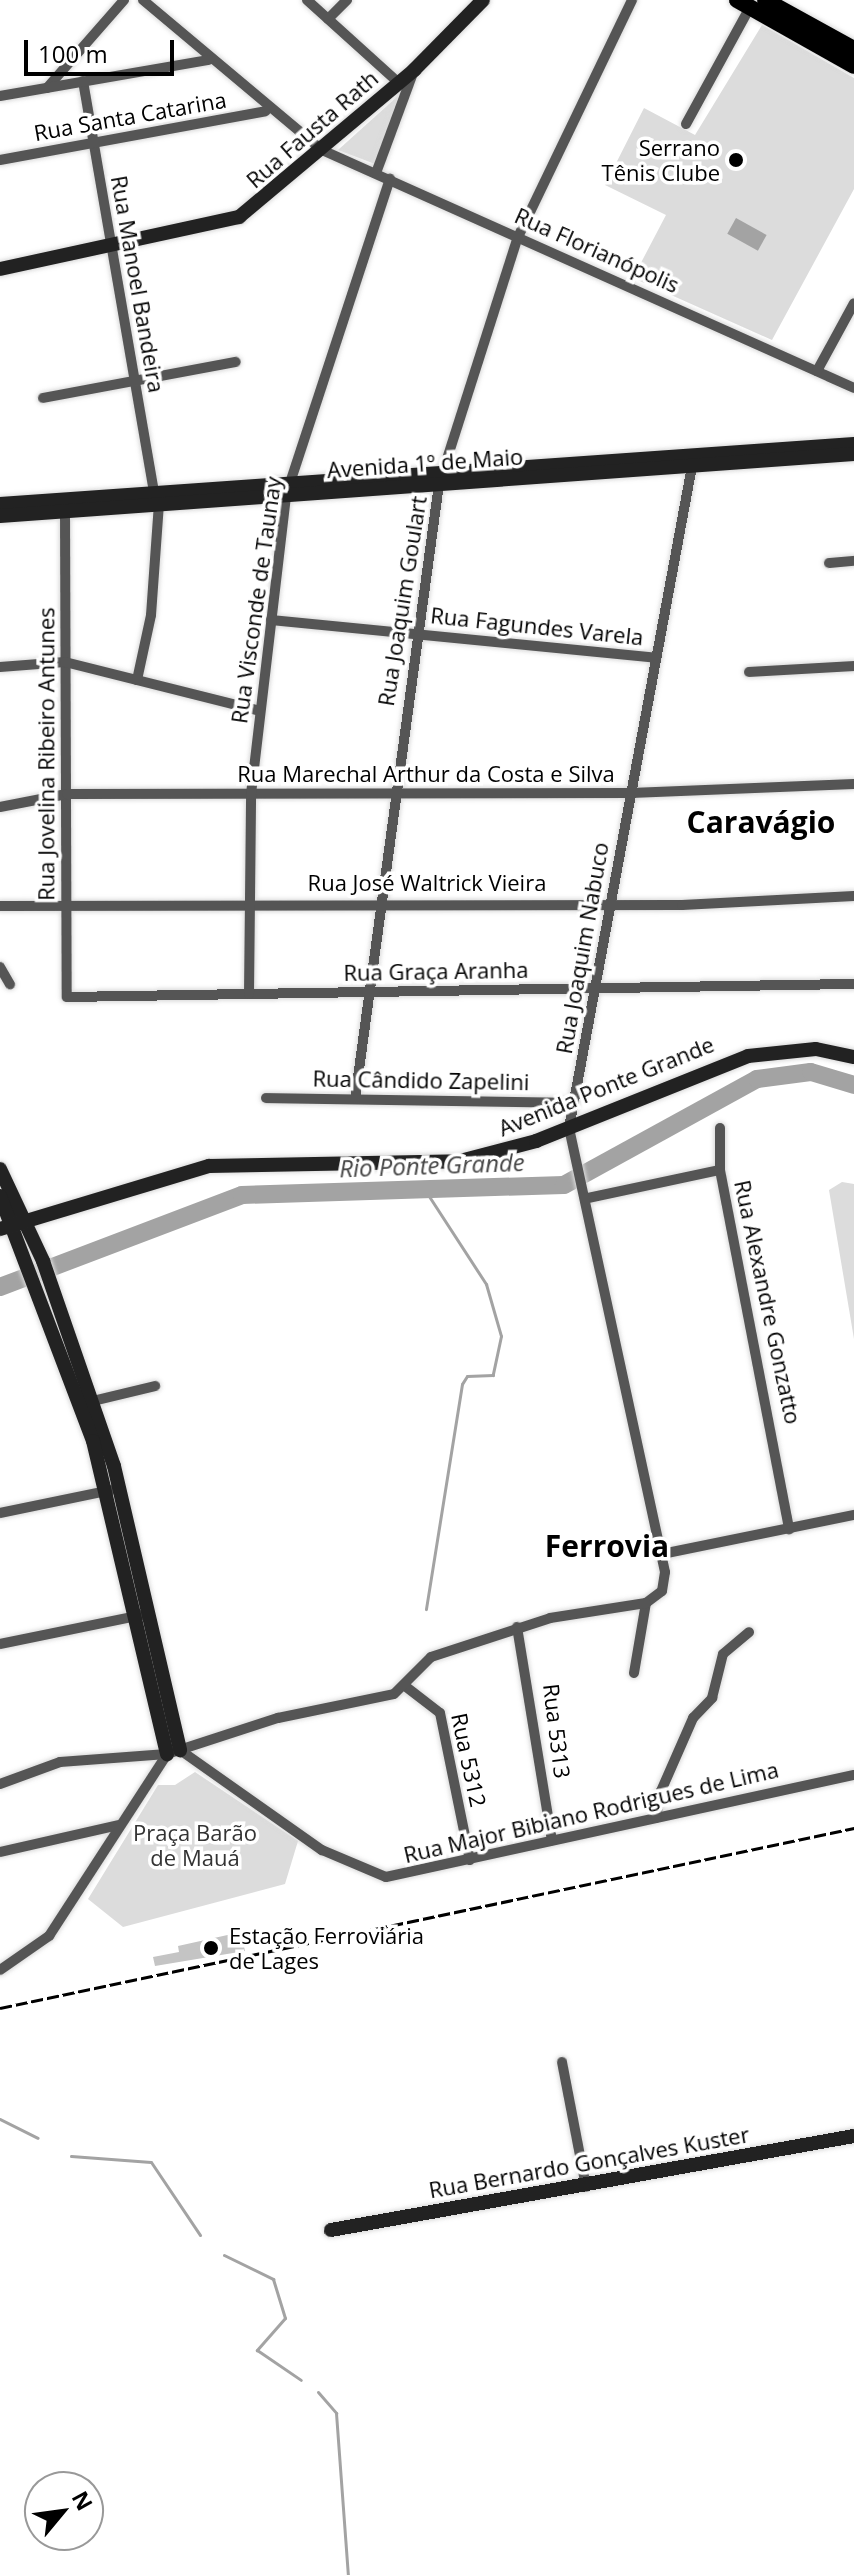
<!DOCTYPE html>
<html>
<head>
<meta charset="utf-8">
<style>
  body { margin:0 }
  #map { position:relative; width:854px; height:2575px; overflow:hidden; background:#fff; font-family:"Open Sans",sans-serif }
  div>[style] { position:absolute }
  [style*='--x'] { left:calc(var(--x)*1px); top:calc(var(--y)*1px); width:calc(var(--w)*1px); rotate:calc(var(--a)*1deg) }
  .green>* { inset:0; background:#dcdcdc }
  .water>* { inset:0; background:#a3a3a3; transform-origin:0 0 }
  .stream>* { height:3px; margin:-1.5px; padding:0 1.5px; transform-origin:1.5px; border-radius:1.5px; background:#a3a3a3 }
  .river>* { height:18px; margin:-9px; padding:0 9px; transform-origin:9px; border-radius:9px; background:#a3a3a3 }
  .building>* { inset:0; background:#c4c4c4 }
  .roads { filter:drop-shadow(0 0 2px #dbdbdb) drop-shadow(0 0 2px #dbdbdb) }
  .street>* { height:10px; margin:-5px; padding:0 5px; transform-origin:5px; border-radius:5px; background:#555 }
  .secondary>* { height:14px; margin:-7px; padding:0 7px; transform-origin:7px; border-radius:7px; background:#222 }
  .primary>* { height:16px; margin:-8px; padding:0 8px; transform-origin:8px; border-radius:8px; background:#000 }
  .rail>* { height:3px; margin-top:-1.5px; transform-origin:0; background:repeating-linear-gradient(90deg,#000 0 12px,transparent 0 16px) }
  .dots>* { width:22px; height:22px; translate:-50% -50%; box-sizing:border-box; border:4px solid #fff; border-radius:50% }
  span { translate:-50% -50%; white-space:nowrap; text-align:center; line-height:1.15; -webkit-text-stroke:7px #fff; paint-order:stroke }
  .street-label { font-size:22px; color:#000 }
  .poi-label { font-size:22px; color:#000 }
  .right { translate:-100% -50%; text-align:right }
  .left { translate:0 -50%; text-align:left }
  .park-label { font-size:22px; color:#333 }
  .water-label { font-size:24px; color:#444; font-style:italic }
  .district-label { font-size:30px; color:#000; font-weight:700 }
  .north { position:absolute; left:24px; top:2471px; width:80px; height:80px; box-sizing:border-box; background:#fff; border:2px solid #999; border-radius:50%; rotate:61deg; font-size:22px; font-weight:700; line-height:32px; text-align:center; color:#000 }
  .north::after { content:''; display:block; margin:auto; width:28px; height:36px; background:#000; clip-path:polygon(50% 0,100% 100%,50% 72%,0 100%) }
  .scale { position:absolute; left:24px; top:40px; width:150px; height:36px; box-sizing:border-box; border:4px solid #000; border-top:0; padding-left:10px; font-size:24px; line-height:28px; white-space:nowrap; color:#000; -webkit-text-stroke:6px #fff; paint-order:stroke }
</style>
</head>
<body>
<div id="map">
  <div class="green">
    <i style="clip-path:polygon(762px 25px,854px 78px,854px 189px,772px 340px,633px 278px,666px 215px,605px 185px,644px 108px,695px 135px)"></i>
    <i style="clip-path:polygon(399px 95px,375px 164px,338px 150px)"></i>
    <i style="clip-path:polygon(842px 1182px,854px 1184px,854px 1339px,829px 1190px)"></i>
    <i style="clip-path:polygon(195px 1772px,298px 1841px,285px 1884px,123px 1927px,88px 1899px,158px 1785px,175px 1785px)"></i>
  </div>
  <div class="water">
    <i style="left:736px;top:218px;width:35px;height:18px;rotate:29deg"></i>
  </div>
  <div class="stream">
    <i style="--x:423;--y:1187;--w:116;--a:57"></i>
    <i style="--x:486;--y:1284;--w:54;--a:73.9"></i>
    <i style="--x:501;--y:1336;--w:40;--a:102"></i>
    <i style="--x:493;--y:1375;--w:26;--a:178"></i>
    <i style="--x:467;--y:1376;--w:9;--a:122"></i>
    <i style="--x:462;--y:1384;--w:228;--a:99.1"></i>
    <i style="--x:0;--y:2119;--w:42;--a:26.6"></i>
    <i style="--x:71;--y:2156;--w:80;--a:4.3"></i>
    <i style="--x:151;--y:2162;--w:88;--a:56.1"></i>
    <i style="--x:224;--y:2255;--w:55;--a:26.1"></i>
    <i style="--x:273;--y:2279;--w:41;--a:72.9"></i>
    <i style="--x:285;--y:2318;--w:43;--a:131.2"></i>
    <i style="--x:257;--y:2350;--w:53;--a:34.3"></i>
    <i style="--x:318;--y:2392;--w:28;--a:49"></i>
    <i style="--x:336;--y:2413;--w:162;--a:85.8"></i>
  </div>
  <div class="river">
    <i style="--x:0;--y:1287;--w:259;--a:-20.8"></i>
    <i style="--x:242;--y:1195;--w:322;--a:-1.8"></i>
    <i style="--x:564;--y:1185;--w:220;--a:-28.8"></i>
    <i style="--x:757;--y:1079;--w:54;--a:-7.4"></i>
    <i style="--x:811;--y:1072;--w:45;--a:16.8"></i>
  </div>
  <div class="building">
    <i style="clip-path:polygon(241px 1932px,245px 1951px,155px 1966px,153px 1957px,179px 1952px,178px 1946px)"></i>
  </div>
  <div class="roads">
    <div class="street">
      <i style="--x:143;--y:0;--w:234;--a:40"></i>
      <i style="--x:322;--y:150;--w:583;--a:24.1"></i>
      <i style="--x:307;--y:0;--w:124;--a:42.1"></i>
      <i style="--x:328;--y:19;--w:27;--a:-45"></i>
      <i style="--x:83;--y:81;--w:418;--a:80.2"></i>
      <i style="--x:47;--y:88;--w:117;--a:-48.8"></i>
      <i style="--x:0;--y:96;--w:212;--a:-9.8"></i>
      <i style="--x:686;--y:124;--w:133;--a:-61.3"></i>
      <i style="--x:0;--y:160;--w:270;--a:-10.4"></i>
      <i style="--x:376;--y:173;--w:107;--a:-69.7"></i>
      <i style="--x:817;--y:371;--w:77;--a:-61.4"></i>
      <i style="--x:43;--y:398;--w:196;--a:-10.6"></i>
      <i style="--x:65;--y:511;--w:486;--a:89.8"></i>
      <i style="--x:67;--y:997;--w:787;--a:-0.95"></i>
      <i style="--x:829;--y:563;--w:25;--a:-5"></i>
      <i style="--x:271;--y:620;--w:387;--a:5.6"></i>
      <i style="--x:0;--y:667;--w:65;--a:-4.4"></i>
      <i style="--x:65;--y:662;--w:201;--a:14.1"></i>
      <i style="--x:749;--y:672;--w:105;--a:-3.3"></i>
      <i style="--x:137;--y:680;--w:66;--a:-77.8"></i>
      <i style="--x:151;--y:615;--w:111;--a:-85.9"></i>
      <i style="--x:0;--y:807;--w:68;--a:-11"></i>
      <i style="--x:67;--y:794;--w:564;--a:-0.1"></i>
      <i style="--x:631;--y:793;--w:223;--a:-2.3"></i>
      <i style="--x:0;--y:906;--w:682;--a:-0.08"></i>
      <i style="--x:682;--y:905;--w:172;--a:-3"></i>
      <i style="--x:0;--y:967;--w:20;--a:60"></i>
      <i style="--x:249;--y:994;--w:200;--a:-89.4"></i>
      <i style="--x:251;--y:794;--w:301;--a:-83.3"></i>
      <i style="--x:286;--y:495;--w:333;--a:-71.8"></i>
      <i style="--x:266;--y:1098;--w:308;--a:0.9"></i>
      <i style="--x:355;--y:1099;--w:621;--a:-82.22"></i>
      <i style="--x:439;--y:484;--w:259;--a:-72.3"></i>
      <i style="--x:518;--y:237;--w:263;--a:-64.3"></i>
      <i style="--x:720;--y:1128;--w:42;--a:90"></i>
      <i style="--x:588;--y:1198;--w:135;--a:-12"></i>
      <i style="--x:720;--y:1170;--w:366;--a:79.1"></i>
      <i style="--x:93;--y:1401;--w:64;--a:-13.6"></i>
      <i style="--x:0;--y:1513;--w:113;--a:-11.7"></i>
      <i style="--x:662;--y:1554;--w:196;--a:-11.5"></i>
      <i style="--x:517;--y:1627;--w:216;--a:80.7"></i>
      <i style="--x:0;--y:1644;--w:144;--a:-11.6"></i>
      <i style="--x:634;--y:1673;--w:71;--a:-80.3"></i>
      <i style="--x:646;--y:1603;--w:20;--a:-37"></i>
      <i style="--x:662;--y:1591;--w:19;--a:-81"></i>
      <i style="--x:665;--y:1572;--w:454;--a:-102.2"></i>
      <i style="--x:569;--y:1128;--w:678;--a:-79.47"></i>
      <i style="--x:405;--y:1686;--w:44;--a:37.6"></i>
      <i style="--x:440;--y:1713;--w:150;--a:78.5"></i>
      <i style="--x:180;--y:1750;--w:174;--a:35.2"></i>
      <i style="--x:322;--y:1850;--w:69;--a:22.9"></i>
      <i style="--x:386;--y:1877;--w:479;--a:-12.3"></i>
      <i style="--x:0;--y:1784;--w:64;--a:-20.1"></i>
      <i style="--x:60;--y:1762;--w:107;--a:-4.3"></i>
      <i style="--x:167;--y:1754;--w:117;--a:-18"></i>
      <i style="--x:278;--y:1718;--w:118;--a:-11.7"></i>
      <i style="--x:394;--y:1694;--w:52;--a:-45"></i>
      <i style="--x:431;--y:1657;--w:125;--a:-18.1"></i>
      <i style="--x:550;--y:1618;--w:97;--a:-8.9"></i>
      <i style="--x:656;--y:1818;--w:27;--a:-80"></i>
      <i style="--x:661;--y:1791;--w:80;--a:-66.3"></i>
      <i style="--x:693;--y:1718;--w:28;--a:-46"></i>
      <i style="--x:712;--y:1698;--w:45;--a:-76"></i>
      <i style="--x:723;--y:1654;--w:34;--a:-40"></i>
      <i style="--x:0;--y:1852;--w:122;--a:-12.8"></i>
      <i style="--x:0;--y:1970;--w:60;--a:-34.8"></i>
      <i style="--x:49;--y:1936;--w:217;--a:-57"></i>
      <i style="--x:562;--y:2062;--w:127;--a:79.1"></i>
    </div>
    <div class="secondary">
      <i style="--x:0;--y:269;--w:245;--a:-12.3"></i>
      <i style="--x:239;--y:217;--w:229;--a:-40"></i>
      <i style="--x:414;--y:70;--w:98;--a:-45.4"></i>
      <i style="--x:0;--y:504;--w:856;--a:-4.02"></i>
      <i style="--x:0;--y:516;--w:856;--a:-4.15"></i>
      <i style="--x:0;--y:1169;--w:102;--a:64.9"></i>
      <i style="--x:43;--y:1261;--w:217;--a:70.9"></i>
      <i style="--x:114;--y:1466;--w:292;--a:76.9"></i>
      <i style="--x:0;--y:1196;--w:262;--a:69.2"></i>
      <i style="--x:93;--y:1441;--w:322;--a:76.7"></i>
      <i style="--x:0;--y:1229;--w:218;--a:-16.8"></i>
      <i style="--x:209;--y:1166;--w:251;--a:-1.1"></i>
      <i style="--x:460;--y:1161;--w:79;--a:-14.7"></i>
      <i style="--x:536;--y:1141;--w:228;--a:-21.8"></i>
      <i style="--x:748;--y:1056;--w:68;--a:-5.9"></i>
      <i style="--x:816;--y:1049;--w:39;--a:12"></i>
      <i style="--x:331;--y:2230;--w:531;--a:-10.19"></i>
    </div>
    <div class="primary">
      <i style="--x:737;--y:0;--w:134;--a:29.4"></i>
      <i style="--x:765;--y:0;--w:102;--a:28.8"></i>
    </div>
  </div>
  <div class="rail">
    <i style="--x:0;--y:2008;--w:873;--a:-11.9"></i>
  </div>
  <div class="dots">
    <i style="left:736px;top:160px;background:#000"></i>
    <i style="left:211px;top:1948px;background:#000"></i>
  </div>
  <div class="street-label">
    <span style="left:130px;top:116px;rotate:-10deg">Rua Santa Catarina</span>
    <span style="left:312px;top:129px;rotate:-41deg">Rua Fausta Rath</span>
    <span style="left:597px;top:250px;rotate:24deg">Rua Florianópolis</span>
    <span style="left:138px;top:284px;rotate:80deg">Rua Manoel Bandeira</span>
    <span style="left:425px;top:463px;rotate:-4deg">Avenida 1º de Maio</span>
    <span style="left:256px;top:600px;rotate:-82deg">Rua Visconde de Taunay</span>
    <span style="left:402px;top:601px;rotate:-81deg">Rua Joaquim Goulart</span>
    <span style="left:537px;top:626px;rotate:6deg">Rua Fagundes Varela</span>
    <span style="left:46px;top:754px;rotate:-90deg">Rua Jovelina Ribeiro Antunes</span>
    <span style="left:426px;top:774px">Rua Marechal Arthur da Costa e Silva</span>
    <span style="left:427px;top:883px">Rua José Waltrick Vieira</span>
    <span style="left:582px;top:948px;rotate:-80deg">Rua Joaquim Nabuco</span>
    <span style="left:436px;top:971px;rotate:-1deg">Rua Graça Aranha</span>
    <span style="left:421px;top:1080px;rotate:1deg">Rua Cândido Zapelini</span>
    <span style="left:606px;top:1086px;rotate:-22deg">Avenida Ponte Grande</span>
    <span style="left:768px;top:1302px;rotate:78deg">Rua Alexandre Gonzatto</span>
    <span style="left:557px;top:1731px;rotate:83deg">Rua 5313</span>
    <span style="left:469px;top:1760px;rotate:78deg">Rua 5312</span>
    <span style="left:591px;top:1812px;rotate:-13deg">Rua Major Bibiano Rodrigues de Lima</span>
    <span style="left:589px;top:2162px;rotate:-10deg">Rua Bernardo Gonçalves Kuster</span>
  </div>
  <div class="poi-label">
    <span class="right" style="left:720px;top:160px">Serrano<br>Tênis Clube</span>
    <span class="left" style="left:229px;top:1948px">Estação Ferroviária<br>de Lages</span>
  </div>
  <div class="park-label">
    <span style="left:195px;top:1845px">Praça Barão<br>de Mauá</span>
  </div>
  <div class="water-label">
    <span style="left:432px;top:1165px;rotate:-2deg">Rio Ponte Grande</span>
  </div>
  <div class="district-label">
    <span style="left:761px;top:822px">Caravágio</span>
    <span style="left:607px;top:1546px">Ferrovia</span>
  </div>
  <div class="north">N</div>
  <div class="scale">100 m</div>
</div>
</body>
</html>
